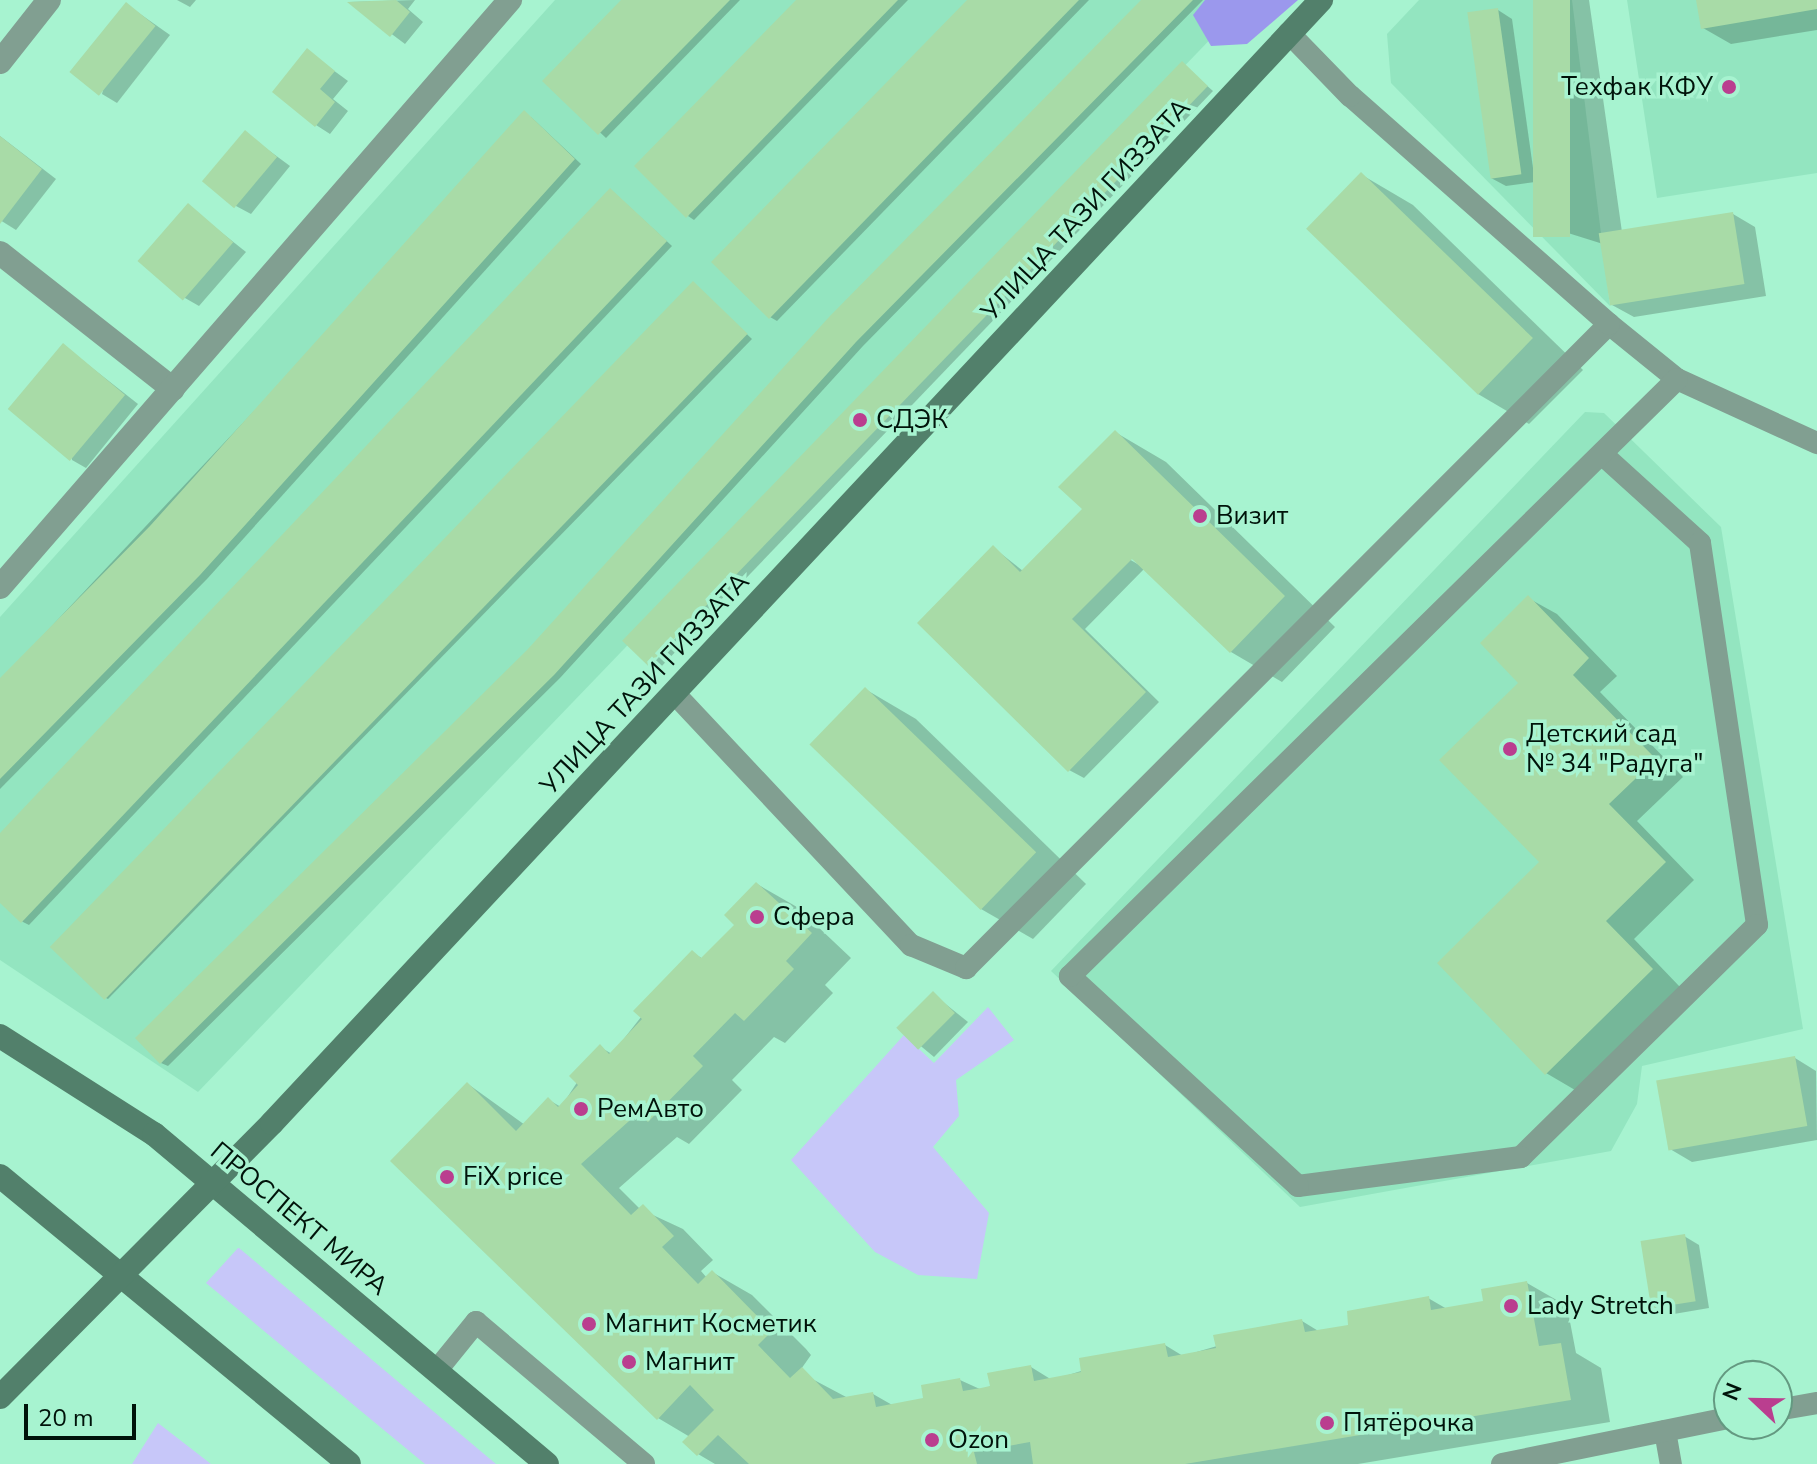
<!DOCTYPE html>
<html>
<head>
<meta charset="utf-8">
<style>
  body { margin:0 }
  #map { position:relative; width:1817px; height:1464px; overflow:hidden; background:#a7f3d0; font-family:"Nunito Sans",sans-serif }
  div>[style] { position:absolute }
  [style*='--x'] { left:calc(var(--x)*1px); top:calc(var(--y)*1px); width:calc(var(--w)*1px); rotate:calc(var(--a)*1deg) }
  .built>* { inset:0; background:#93e5c0 }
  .green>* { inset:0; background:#c7c7f9 }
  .forest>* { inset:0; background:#9b98ed }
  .shadow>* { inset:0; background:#0003 }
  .building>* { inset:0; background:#a8dba7; transform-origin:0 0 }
  .lane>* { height:22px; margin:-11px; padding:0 11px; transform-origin:11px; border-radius:11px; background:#819f91 }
  .street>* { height:24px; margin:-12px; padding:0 12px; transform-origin:12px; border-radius:12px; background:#819f91 }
  .secondary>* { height:24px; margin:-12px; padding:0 12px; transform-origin:12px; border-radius:12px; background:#52806b }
  .dots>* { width:22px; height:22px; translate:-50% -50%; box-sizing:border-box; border:4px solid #a7f3d0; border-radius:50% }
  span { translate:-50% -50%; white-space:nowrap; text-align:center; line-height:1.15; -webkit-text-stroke:7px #a7f3d0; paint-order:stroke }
  .poi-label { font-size:26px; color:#00130a }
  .right { translate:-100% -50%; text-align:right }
  .left { translate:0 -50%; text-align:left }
  .street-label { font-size:26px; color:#00130a }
  .north { position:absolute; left:1713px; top:1360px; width:80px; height:80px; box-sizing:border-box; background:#a7f3d0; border:2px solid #649981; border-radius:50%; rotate:292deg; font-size:22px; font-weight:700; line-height:32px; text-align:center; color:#00130a }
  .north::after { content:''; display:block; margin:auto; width:28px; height:36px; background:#ba3e8f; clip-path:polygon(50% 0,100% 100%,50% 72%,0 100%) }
  .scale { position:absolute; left:24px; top:1404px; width:112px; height:36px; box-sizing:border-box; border:4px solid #00130a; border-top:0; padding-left:10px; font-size:24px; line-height:28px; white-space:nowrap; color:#00130a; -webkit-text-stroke:6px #a7f3d0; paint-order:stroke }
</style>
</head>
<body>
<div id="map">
  <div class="built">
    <i style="clip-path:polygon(555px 0,1248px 0,198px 1092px,0 960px,0 617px)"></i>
    <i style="clip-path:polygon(1419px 0,1572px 0,1610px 306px,1391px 83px,1387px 34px)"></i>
    <i style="clip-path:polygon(1627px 0,1817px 0,1817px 173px,1657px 198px)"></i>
    <i style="clip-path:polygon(1585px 412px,1604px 413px,1721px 527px,1803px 1029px,1642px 1066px,1637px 1104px,1611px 1151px,1300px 1207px,1051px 971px)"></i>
  </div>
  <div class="green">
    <i style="clip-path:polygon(988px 1007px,1014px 1040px,956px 1080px,959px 1116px,933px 1147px,989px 1213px,977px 1279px,918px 1275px,875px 1252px,791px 1160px,904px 1035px,934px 1063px)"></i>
    <i style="clip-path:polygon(238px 1248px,239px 1248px,496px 1464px,425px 1464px,206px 1283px)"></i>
    <i style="clip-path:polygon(158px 1423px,211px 1464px,132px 1464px)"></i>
  </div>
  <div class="forest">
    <i style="clip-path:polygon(1205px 0,1298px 0,1247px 44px,1211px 46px,1193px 15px)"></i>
  </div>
  <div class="shadow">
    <i style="clip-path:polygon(177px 0,196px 0,190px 7px)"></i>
    <i style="clip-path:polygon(415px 0,408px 9px,423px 22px,405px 44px,349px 2px)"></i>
    <i style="clip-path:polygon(624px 0,740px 0,606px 138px,545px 81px)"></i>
    <i style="clip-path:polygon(798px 0,908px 0,694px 220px,688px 216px)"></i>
    <i style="clip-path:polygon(970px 0,1089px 0,777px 321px,770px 317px)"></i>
    <i style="clip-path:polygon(1144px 0,1203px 0,863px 346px,560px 678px,168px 1066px,161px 1063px,529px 651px)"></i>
    <i style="clip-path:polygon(1535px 0,1589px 0,1622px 232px,1733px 214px,1755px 227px,1766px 296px,1634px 317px,1612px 305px,1603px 244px,1568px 233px)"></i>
    <i style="clip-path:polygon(1698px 0,1817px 0,1817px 30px,1731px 44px,1703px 28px)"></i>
    <i style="clip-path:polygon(126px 4px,170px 35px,117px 103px,102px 94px)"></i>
    <i style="clip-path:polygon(1498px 10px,1512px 19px,1535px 182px,1506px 186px,1491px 178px)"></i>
    <i style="clip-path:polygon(307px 51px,348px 81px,333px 99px,348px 111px,330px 134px,316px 125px)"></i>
    <i style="clip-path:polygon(1182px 64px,1213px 91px,658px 670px,651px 666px)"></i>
    <i style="clip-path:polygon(531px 117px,581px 164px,207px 579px,0 789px,0 681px)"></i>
    <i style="clip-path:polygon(245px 133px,290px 166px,251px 214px,236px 206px)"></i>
    <i style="clip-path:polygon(0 136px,56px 179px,16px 230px,0 220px)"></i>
    <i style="clip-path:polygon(1362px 175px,1413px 205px,1583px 370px,1529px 424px,1478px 394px)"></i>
    <i style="clip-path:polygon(611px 190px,672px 246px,29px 925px,23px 922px,0 900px,0 836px)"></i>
    <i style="clip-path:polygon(188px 206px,246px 252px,199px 306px,185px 298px)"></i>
    <i style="clip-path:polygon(693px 283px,752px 339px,108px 999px,102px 996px)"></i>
    <i style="clip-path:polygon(63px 345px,138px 404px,86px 468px,72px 460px)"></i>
    <i style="clip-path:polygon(evenodd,1115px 432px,1166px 462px,1335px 627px,1282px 682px,1231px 652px,1145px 568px,1085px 629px,1159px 702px,1084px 778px,1069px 770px,994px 548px,1023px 571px,1084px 509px,1115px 432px,1124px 552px,1141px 566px,1122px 555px,1124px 552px)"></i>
    <i style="clip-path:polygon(1528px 598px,1557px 614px,1617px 676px,1600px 692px,1683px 777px,1637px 821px,1694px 880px,1634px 939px,1680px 987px,1575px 1090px,1546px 1073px,1542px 862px,1521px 683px)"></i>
    <i style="clip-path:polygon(865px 689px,916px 719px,1086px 884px,1033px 939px,981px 909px)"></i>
    <i style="clip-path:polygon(757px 884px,797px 907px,851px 958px,825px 985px,833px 993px,785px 1043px,774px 1037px,732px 1080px,742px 1090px,689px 1144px,677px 1137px,619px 1188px,640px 1209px,683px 1229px,713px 1260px,701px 1271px,707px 1278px,712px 1272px,752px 1295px,806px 1349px,811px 1355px,799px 1372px,848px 1398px,873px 1394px,894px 1406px,926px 1400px,960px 1380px,982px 1390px,1031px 1367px,1052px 1380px,1165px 1345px,1183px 1356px,1302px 1321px,1320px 1332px,1351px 1326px,1428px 1298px,1447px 1309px,1485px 1303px,1527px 1283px,1567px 1306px,1576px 1353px,1601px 1368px,1610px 1422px,1358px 1464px,715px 1464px,698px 1454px,690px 1437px,658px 1418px,468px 1084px,525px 1125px,549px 1100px,561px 1107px,600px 1047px,612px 1054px,692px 952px,703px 959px,737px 925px)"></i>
    <i style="clip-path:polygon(933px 994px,968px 1022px,934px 1057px,899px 1028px)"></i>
    <i style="clip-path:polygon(1795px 1058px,1816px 1071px,1817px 1140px,1692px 1162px,1670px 1149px)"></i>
    <i style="clip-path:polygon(1684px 1236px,1699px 1245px,1709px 1308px,1668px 1315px,1653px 1306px)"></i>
  </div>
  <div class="building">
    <i style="clip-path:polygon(396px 0,410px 12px,390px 37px,347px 2px)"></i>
    <i style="clip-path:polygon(621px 0,730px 0,598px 135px,542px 81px)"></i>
    <i style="clip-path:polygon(796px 0,898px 0,686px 218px,634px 166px)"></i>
    <i style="clip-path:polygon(967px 0,1079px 0,769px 319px,711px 262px)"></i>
    <i style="clip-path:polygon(1141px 0,1193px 0,856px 342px,554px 675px,160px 1064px,135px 1038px,527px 650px,829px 317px)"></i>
    <i style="left:1533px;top:0;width:37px;height:237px"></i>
    <i style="clip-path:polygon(1696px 0,1817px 0,1817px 9px,1701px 29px)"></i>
    <i style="left:126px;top:2px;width:38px;height:90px;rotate:39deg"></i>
    <i style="left:1498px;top:8px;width:168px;height:31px;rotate:82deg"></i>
    <i style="clip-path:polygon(307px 48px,335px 71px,320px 89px,335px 102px,315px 127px,272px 92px)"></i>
    <i style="left:1182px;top:61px;width:36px;height:806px;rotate:44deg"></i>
    <i style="clip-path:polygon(524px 110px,575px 159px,200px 575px,0 779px,0 678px,150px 526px)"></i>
    <i style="left:245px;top:130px;width:42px;height:67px;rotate:40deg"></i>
    <i style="clip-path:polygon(0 136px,42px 169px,0 224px)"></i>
    <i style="left:1361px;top:172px;width:239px;height:79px;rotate:44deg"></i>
    <i style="clip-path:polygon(610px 188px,667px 241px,21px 923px,0 903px,0 833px)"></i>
    <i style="left:188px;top:203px;width:60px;height:77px;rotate:41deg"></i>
    <i style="left:1733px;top:212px;width:73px;height:136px;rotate:81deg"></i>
    <i style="left:693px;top:281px;width:76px;height:926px;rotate:44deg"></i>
    <i style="left:63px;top:343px;width:81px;height:86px;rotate:40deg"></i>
    <i style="clip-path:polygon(1115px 430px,1285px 596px,1230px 653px,1132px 559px,1072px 619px,1146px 692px,1068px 772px,917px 623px,993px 545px,1020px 572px,1082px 509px,1058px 487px)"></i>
    <i style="clip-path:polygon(1528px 595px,1589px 658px,1573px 675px,1656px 759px,1609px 804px,1666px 862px,1606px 921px,1653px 969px,1545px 1075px,1437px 963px,1539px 862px,1439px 760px,1518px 683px,1480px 643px)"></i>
    <i style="left:865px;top:687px;width:238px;height:80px;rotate:44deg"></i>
    <i style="clip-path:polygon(756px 882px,812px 933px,786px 961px,794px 969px,744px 1021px,735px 1013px,693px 1056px,703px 1066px,648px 1122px,638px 1113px,581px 1164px,631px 1215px,643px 1204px,674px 1236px,662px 1247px,698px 1284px,712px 1270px,765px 1324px,772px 1331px,758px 1345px,790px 1378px,802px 1367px,833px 1399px,873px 1392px,876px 1407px,923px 1398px,921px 1385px,960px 1378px,963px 1391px,981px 1388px,990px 1386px,987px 1373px,1031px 1365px,1034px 1381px,1081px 1372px,1079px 1358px,1165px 1343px,1168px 1357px,1216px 1348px,1213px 1335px,1302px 1319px,1305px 1332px,1348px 1325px,1347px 1311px,1429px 1296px,1431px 1310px,1483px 1301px,1481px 1289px,1527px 1281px,1539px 1346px,1561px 1343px,1571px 1400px,1185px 1464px,1033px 1464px,1030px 1442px,974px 1452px,977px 1464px,749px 1464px,718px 1435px,697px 1456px,682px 1442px,714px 1410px,690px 1385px,657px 1420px,390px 1161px,467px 1082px,516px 1131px,548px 1097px,558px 1107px,578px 1085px,569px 1076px,600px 1044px,609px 1054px,642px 1019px,633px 1011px,692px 950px,701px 958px,734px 925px,724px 915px)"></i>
    <i style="left:933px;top:991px;width:31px;height:52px;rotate:45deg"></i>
    <i style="left:1795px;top:1056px;width:71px;height:141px;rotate:80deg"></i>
    <i style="left:1685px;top:1234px;width:68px;height:45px;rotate:81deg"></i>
  </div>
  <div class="lane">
    <i style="--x:1609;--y:324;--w:87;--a:39"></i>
    <i style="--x:1677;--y:379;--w:154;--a:24.6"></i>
    <i style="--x:1603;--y:455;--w:131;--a:42.2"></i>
    <i style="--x:1700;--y:543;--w:386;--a:81.5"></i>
    <i style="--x:1757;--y:925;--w:331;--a:135.5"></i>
    <i style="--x:1521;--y:1157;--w:225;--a:172.6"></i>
    <i style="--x:1298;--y:1186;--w:310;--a:-137.4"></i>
    <i style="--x:1070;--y:976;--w:851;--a:-44.52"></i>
    <i style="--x:675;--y:694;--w:345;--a:46.8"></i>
    <i style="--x:911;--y:945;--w:60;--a:22.7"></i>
    <i style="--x:966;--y:968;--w:910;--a:-45.04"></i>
    <i style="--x:1609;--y:324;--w:345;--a:-138.6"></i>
    <i style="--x:1350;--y:96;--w:88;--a:-134.1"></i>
    <i style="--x:437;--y:1370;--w:62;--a:-50.9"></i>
    <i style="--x:476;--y:1322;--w:220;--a:40.2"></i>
    <i style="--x:1777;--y:1410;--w:41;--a:-9.9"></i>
    <i style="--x:1665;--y:1431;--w:34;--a:80"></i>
    <i style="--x:1502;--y:1464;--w:232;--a:-11.5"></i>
  </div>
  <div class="street">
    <i style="--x:0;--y:62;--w:79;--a:-51.7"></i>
    <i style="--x:0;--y:253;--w:220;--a:38.2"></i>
    <i style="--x:0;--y:587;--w:778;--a:-49.02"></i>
  </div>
  <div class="secondary">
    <i style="--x:0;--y:1036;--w:183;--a:32.5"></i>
    <i style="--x:154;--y:1134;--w:513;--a:40.02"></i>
    <i style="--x:0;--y:1176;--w:452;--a:39.5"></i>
    <i style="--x:0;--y:1397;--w:386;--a:-45.2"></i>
    <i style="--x:272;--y:1123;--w:1537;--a:-46.95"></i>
  </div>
  <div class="dots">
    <i style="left:1729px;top:87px;background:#ba3e8f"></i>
    <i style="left:860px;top:420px;background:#ba3e8f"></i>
    <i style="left:1200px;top:516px;background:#ba3e8f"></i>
    <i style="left:1510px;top:749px;background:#ba3e8f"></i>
    <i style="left:757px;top:917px;background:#ba3e8f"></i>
    <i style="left:581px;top:1109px;background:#ba3e8f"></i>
    <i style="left:447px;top:1177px;background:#ba3e8f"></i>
    <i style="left:1511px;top:1306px;background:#ba3e8f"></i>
    <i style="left:589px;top:1324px;background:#ba3e8f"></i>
    <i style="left:629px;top:1362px;background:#ba3e8f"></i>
    <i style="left:1327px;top:1423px;background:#ba3e8f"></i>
    <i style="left:932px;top:1440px;background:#ba3e8f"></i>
  </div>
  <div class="poi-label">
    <span class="right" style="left:1713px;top:87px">Техфак КФУ</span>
    <span class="left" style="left:876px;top:420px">СДЭК</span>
    <span class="left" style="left:1216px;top:516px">Визит</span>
    <span class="left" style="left:1526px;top:749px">Детский сад<br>№ 34 "Радуга"</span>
    <span class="left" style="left:773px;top:917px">Сфера</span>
    <span class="left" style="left:597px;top:1109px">РемАвто</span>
    <span class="left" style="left:463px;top:1177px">FiX price</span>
    <span class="left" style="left:1527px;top:1306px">Lady Stretch</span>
    <span class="left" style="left:605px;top:1324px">Магнит Косметик</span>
    <span class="left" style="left:645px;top:1362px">Магнит</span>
    <span class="left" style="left:1343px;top:1423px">Пятёрочка</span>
    <span class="left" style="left:948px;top:1440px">Ozon</span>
  </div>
  <div class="street-label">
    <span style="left:1086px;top:210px;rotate:-47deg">УЛИЦА ТАЗИ ГИЗЗАТА</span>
    <span style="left:645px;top:684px;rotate:-47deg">УЛИЦА ТАЗИ ГИЗЗАТА</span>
    <span style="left:299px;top:1219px;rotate:40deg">ПРОСПЕКТ МИРА</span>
  </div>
  <div class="north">N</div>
  <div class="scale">20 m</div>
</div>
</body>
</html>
